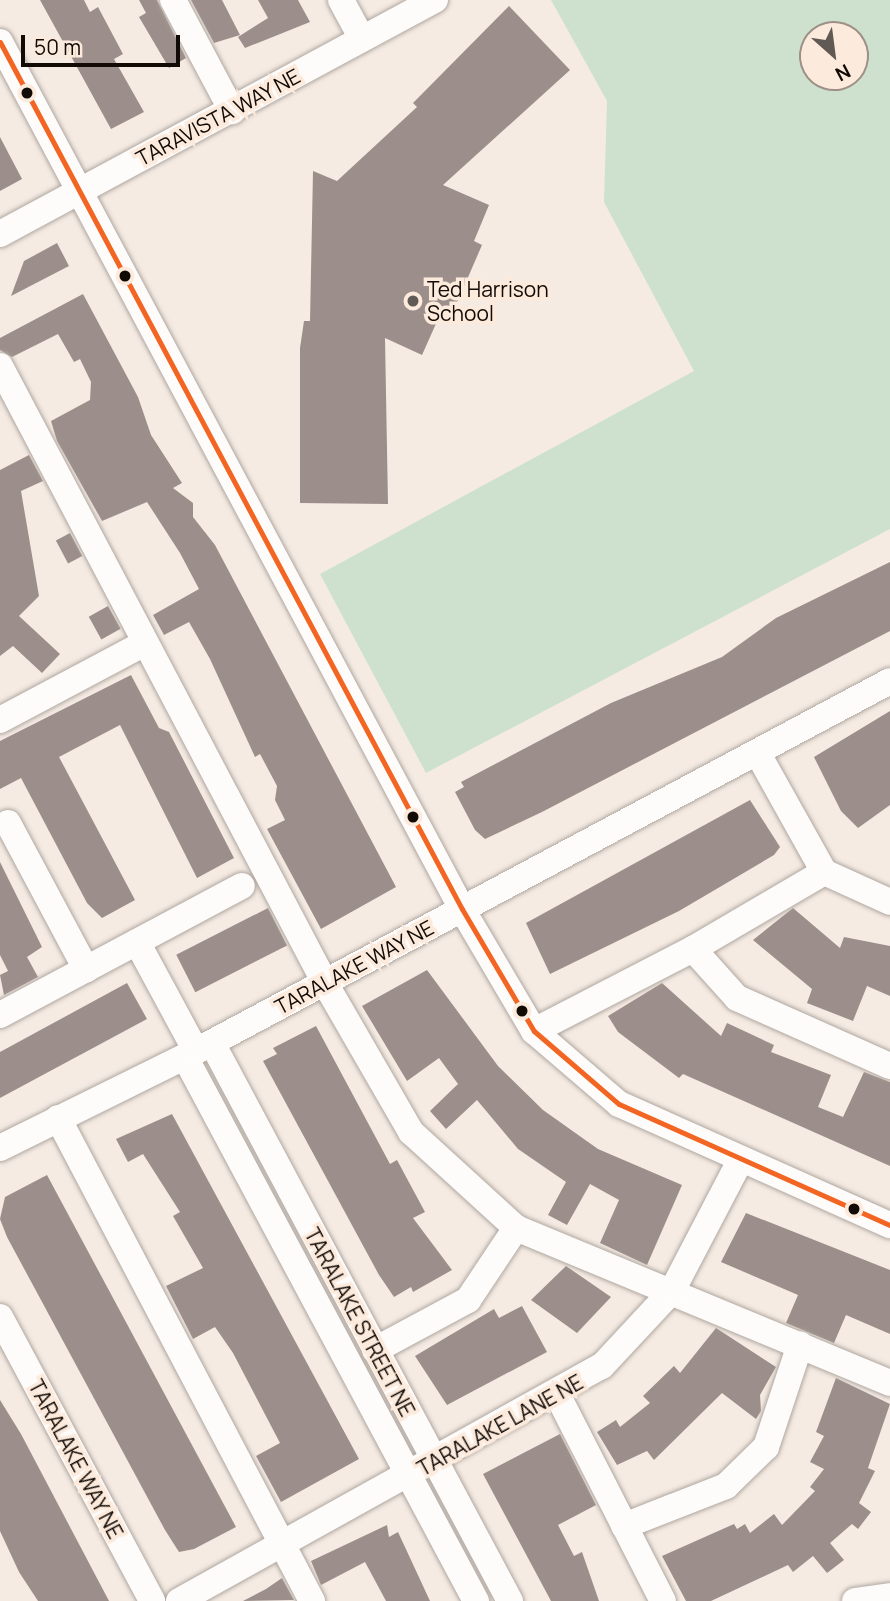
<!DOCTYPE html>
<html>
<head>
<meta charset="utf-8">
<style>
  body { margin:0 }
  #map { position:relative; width:890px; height:1601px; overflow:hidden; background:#f5ebe3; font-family:Manrope,sans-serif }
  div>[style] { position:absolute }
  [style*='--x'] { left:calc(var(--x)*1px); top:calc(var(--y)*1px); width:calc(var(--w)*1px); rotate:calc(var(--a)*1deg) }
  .green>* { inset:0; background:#cee1cf }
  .building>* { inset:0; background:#9c8f8b; transform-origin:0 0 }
  .roads { filter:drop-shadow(0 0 2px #afa7a0) drop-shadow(0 0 2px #afa7a0) }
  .minor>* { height:26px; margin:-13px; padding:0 13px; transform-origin:13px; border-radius:13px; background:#fefcfb }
  .bus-1>* { height:5px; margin:-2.5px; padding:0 2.5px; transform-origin:2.5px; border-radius:2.5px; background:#f26522 }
  .dots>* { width:19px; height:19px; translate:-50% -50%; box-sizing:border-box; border:4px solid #fceadc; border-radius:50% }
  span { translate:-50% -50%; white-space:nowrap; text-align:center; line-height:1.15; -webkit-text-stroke:7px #fceadc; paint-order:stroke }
  .street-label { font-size:21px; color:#110a05 }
  .poi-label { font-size:21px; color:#110a05 }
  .left { translate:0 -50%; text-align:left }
  .north { position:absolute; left:799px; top:21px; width:70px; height:70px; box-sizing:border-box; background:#fceadc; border:2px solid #9e9086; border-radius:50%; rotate:152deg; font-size:19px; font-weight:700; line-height:28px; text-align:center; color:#110a05 }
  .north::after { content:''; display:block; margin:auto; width:24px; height:32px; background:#615953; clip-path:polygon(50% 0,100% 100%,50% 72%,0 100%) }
  .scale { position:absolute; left:21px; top:35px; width:159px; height:32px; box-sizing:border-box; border:4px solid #110a05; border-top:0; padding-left:9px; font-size:21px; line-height:24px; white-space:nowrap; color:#110a05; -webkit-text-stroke:5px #fceadc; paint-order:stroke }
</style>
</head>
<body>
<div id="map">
  <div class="green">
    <i style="clip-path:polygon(evenodd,551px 0,890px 0,890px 529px,426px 773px,320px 574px,694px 371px,604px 202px,607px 101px,551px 0,813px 35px,855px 35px,855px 77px,813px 77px,813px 35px)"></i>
  </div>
  <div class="building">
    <i style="clip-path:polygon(40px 0,84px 0,90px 12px,98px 7px,123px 54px,114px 59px,144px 112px,111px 129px)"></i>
    <i style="clip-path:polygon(139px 0,157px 0,186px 58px,169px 68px,139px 17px,146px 13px)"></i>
    <i style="clip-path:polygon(191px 0,222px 0,240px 35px,214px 43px)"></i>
    <i style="clip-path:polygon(258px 0,298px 0,310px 22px,245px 48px,238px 37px,268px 18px)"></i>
    <i style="clip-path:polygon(509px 6px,570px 70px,443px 185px,489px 205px,474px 241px,482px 245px,453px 312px,443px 308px,422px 355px,385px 338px,388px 504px,300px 503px,300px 348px,304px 321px,310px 321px,313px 171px,337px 181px,417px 107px,413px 103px)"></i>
    <i style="clip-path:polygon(0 137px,22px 179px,0 191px)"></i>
    <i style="clip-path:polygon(57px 243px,69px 266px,11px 296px,24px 261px)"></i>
    <i style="clip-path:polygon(83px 294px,138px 397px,151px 435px,182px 483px,173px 488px,193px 503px,193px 517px,215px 545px,396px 887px,321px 929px,267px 829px,285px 820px,275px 800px,277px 786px,260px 754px,255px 757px,210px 659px,189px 622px,164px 635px,153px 615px,199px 589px,180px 553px,147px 502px,102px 521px,57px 441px,51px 421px,90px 400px,91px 382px,80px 359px,74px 362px,58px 334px,12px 357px,0 350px,0 338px)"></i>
    <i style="clip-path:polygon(29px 455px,43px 481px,21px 491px,39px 596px,19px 616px,60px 654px,42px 673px,13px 646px,0 656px,0 470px)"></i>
    <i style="left:70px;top:533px;width:26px;height:16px;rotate:62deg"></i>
    <i style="clip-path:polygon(890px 562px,890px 631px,542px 812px,485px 839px,475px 830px,455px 792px,464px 787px,461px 782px,611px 703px,722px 657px,776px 618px)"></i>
    <i style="left:108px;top:606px;width:26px;height:22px;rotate:61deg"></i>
    <i style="clip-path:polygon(131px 675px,159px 728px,169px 732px,234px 858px,197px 878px,120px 725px,59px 757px,135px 900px,102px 918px,87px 903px,21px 778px,0 789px,0 741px)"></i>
    <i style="clip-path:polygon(890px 711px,890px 805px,858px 828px,841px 811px,814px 757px)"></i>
    <i style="clip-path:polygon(750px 800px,780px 847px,774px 855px,679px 911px,550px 974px,526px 923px)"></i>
    <i style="clip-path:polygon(0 862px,42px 947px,27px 957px,38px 977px,4px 995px,0 975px,8px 971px,0 955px)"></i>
    <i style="left:268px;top:908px;width:42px;height:103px;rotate:63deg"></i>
    <i style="clip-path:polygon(793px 908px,840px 948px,844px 937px,890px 946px,890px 996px,867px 986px,853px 1021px,807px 1003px,812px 989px,753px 940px)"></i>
    <i style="clip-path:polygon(427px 970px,498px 1066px,543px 1110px,598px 1149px,682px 1185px,647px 1265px,600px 1243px,619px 1200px,590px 1184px,567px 1225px,548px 1215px,566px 1182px,518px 1149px,477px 1100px,446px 1129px,430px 1111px,458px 1084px,439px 1058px,407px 1081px,362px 1006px)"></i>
    <i style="clip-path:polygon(127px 983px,147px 1019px,0 1098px,0 1052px)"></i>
    <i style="clip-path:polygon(662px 983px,721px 1036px,727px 1023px,774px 1045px,771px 1052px,831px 1075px,818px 1107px,843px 1117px,864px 1072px,890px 1082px,890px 1166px,683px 1074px,679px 1078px,618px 1032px,608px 1016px)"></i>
    <i style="clip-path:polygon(316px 1026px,390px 1164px,397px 1160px,425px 1212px,413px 1218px,452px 1270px,413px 1292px,411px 1287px,394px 1297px,379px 1275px,263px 1061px,277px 1054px,273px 1048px)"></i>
    <i style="clip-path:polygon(172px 1114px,359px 1459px,281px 1502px,256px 1456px,280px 1443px,233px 1353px,215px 1327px,193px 1339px,166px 1286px,203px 1268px,173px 1216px,180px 1212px,143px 1154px,128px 1162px,116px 1139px)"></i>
    <i style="clip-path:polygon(47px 1175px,236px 1527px,194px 1549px,179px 1552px,165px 1530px,7px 1237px,0 1219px,5px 1197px)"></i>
    <i style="clip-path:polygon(746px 1213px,890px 1270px,890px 1334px,846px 1315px,834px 1343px,786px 1323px,798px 1295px,721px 1262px)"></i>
    <i style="clip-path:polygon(566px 1266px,611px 1297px,577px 1333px,531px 1300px)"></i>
    <i style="clip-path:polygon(522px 1306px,547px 1352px,447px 1405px,415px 1356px,494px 1309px,499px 1318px)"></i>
    <i style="clip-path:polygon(716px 1328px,776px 1367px,760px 1395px,761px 1411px,756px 1419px,722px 1393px,654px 1460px,647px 1451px,617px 1465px,597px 1432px,616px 1420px,620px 1427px,650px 1403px,643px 1396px,674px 1366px,680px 1373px)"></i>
    <i style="clip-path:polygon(836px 1378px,890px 1404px,868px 1468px,875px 1471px,859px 1503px,871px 1512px,858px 1529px,852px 1524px,830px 1543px,844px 1560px,827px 1573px,813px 1556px,793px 1572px,788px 1565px,711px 1601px,686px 1601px,662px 1556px,734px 1524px,737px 1529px,745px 1524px,750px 1533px,774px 1514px,782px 1525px,815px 1491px,810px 1487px,824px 1469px,810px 1462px,824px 1436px,816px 1432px)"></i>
    <i style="clip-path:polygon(0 1400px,21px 1434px,109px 1601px,38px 1601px,19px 1572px,0 1531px)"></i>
    <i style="clip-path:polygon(560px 1434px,596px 1505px,558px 1525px,574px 1556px,582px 1552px,599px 1601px,551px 1601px,483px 1474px)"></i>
    <i style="clip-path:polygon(387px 1525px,389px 1537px,398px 1532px,430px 1601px,386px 1601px,365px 1562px,321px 1585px,311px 1561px)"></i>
    <i style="clip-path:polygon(282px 1578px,294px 1600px,243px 1601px,266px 1589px)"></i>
  </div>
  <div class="roads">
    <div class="minor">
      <i style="--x:173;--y:0;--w:126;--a:62"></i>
      <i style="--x:341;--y:0;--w:44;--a:61.7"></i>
      <i style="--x:0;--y:42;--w:982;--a:61.95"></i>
      <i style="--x:462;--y:909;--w:142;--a:59.5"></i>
      <i style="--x:534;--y:1031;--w:112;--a:40.7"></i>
      <i style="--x:619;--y:1104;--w:297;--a:24.1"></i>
      <i style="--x:0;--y:234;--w:494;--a:-28.3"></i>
      <i style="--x:0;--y:366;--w:697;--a:62.22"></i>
      <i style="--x:325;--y:983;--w:172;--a:60"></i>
      <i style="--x:411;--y:1132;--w:142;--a:42.4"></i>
      <i style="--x:516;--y:1228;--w:405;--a:22.5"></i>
      <i style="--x:0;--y:720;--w:164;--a:-28"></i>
      <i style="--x:757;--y:752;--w:137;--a:60.8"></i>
      <i style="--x:824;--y:872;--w:72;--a:24.4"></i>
      <i style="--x:8;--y:823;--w:166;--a:61.9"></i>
      <i style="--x:137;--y:942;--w:124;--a:61.6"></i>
      <i style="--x:693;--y:949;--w:66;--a:48.1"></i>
      <i style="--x:737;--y:998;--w:167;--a:24"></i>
      <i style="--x:0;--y:1015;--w:274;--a:-28.1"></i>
      <i style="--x:534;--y:1031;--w:179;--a:-27.3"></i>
      <i style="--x:693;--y:949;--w:152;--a:-30.4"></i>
      <i style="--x:212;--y:1043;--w:633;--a:61.9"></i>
      <i style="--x:185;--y:1057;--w:617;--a:61.86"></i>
      <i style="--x:58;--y:1118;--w:546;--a:62.26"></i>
      <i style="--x:0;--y:1148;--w:219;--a:-26.3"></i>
      <i style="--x:196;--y:1051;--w:786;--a:-28.06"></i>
      <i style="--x:0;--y:1317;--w:322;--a:61.8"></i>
      <i style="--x:375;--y:1350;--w:106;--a:-28.3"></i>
      <i style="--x:468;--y:1300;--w:87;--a:-56.3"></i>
      <i style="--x:558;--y:1396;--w:230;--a:62.9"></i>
      <i style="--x:624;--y:1526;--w:110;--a:-21.4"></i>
      <i style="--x:726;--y:1486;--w:56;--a:-44.3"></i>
      <i style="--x:766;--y:1447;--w:108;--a:-71.6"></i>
      <i style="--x:179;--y:1601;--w:484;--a:-29.1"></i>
      <i style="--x:602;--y:1366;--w:103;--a:-47"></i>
      <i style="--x:672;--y:1291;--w:144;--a:-62.4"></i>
      <i style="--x:855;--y:1601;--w:35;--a:-8"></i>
    </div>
  </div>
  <div class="bus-1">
    <i style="--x:0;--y:42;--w:982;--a:61.95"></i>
    <i style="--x:462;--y:909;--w:142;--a:59.5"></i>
    <i style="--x:534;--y:1031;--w:112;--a:40.7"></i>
    <i style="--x:619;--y:1104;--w:297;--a:24.1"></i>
  </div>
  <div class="dots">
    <i style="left:27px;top:93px;background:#110a05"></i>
    <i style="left:125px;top:276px;background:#110a05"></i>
    <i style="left:413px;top:301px;background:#615953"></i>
    <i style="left:413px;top:817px;background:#110a05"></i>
    <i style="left:522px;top:1011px;background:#110a05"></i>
    <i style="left:854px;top:1209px;background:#110a05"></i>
  </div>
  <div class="street-label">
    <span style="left:218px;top:117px;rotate:-28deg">TARAVISTA WAY NE</span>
    <span style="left:354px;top:967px;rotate:-28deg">TARALAKE WAY NE</span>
    <span style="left:360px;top:1322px;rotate:62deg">TARALAKE STREET NE</span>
    <span style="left:500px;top:1425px;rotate:-29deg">TARALAKE LANE NE</span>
    <span style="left:76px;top:1459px;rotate:62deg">TARALAKE WAY NE</span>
  </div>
  <div class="poi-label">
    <span class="left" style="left:427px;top:301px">Ted Harrison<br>School</span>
  </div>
  <div class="north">N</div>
  <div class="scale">50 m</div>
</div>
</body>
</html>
